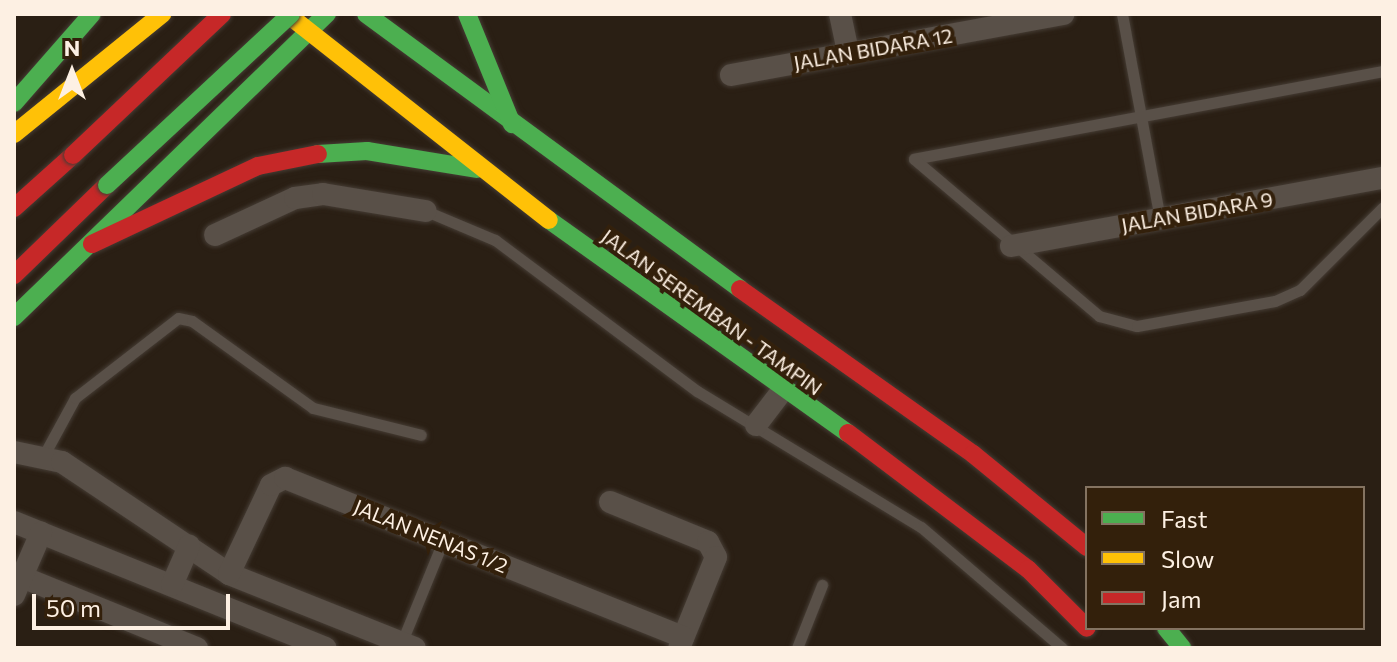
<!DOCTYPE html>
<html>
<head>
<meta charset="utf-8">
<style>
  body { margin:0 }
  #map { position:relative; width:1397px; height:662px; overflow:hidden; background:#2a1f14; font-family:Commissioner,sans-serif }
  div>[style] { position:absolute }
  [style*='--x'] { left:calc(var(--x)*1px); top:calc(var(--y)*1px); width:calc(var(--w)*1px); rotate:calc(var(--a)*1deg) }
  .roads { filter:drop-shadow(0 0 2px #453c34) drop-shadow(0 0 2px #453c34) }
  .lane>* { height:11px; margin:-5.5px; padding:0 5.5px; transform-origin:5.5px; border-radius:5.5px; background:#595048 }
  .street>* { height:22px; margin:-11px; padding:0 11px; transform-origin:11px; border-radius:11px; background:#595048 }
  .fast>* { height:18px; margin:-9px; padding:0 9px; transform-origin:9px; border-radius:9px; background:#4caf50 }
  .slow>* { height:18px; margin:-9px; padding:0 9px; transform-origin:9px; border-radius:9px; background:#ffc107 }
  .jam>* { height:18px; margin:-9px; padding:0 9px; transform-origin:9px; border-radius:9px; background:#c62828 }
  .bridges { filter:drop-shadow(0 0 2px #453c34) drop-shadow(0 0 2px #453c34) }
  .fast-bridge>* { height:18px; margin:-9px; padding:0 9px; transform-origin:9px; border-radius:9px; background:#4caf50 }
  .jam-bridge>* { height:18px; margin:-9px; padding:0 9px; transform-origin:9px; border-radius:9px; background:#c62828 }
  span { translate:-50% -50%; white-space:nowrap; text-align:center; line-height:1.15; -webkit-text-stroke:8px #33200b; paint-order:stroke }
  .street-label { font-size:20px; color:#fdf0e3 }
  .frame { position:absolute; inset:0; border:16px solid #fdf0e3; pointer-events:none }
  .legend { position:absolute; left:1085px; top:486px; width:280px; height:144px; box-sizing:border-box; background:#33200b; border:2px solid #847361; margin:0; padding:10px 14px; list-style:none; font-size:24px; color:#fdf0e3 }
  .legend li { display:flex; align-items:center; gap:16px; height:40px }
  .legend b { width:40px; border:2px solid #847361 }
  .north { position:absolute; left:32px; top:32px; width:80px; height:80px; -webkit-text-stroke:6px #33200b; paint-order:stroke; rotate:0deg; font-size:22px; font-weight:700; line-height:32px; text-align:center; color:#fdf0e3 }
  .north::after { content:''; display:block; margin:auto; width:28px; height:36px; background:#fdf0e3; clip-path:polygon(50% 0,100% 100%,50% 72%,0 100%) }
  .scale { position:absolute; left:32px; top:594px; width:198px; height:36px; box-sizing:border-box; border:4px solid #fdf0e3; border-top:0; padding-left:10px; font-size:24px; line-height:28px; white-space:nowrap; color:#fdf0e3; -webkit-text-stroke:6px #33200b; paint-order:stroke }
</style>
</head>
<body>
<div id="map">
  <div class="roads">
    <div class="lane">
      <i style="--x:1122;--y:14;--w:208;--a:79.5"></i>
      <i style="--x:1383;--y:71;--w:477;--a:169.4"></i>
      <i style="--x:914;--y:159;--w:243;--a:40.3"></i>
      <i style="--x:1099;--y:316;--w:39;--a:15"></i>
      <i style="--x:1137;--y:326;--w:140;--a:-10.3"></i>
      <i style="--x:1275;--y:301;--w:27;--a:-24"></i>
      <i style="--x:1300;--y:290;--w:117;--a:-45"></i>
      <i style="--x:426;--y:211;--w:75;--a:22.8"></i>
      <i style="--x:495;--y:240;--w:252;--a:36.8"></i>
      <i style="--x:697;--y:391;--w:262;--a:31.3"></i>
      <i style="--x:921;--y:527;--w:186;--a:40.6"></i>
      <i style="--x:45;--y:453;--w:63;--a:-61.4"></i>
      <i style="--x:75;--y:398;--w:130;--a:-37.8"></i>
      <i style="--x:178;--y:318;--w:14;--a:12"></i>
      <i style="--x:192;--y:321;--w:149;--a:35.7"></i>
      <i style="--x:313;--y:408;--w:111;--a:14"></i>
      <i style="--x:401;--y:644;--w:111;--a:-67.8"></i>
      <i style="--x:797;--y:648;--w:68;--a:-68.4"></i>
    </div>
    <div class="street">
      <i style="--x:840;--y:14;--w:40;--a:78"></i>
      <i style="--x:731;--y:75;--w:338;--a:-10.4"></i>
      <i style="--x:215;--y:235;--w:88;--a:-24.8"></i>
      <i style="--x:295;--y:198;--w:28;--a:-8"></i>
      <i style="--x:323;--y:194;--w:104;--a:9.4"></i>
      <i style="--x:1011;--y:246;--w:378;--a:-10.4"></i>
      <i style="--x:756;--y:425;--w:43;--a:-52.6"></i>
      <i style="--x:14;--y:452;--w:49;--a:11.8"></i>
      <i style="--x:62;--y:462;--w:201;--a:33.8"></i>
      <i style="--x:229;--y:574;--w:200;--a:21.7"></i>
      <i style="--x:610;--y:502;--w:106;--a:22.2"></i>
      <i style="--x:708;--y:542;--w:17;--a:62"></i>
      <i style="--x:716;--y:557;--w:98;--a:112.1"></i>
      <i style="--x:14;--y:522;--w:336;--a:22"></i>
      <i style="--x:229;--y:574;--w:98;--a:-64.7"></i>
      <i style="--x:271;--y:485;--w:16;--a:-27"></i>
      <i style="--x:285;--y:478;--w:429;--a:21.8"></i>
      <i style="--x:22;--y:577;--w:189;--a:22.1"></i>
      <i style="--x:172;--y:585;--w:43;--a:-66.4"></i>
      <i style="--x:14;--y:595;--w:68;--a:-66.5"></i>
    </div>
    <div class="fast">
      <i style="--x:366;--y:14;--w:464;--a:36.3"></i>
      <i style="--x:467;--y:14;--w:119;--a:67.8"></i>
      <i style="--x:14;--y:103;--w:118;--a:-48.8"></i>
      <i style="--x:318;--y:154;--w:49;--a:-3.5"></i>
      <i style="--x:367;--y:151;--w:111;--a:9.3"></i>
      <i style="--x:549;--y:220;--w:367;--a:35.5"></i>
      <i style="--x:14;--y:317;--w:436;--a:-44.1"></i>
      <i style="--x:1166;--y:628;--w:26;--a:51"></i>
    </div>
    <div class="slow">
      <i style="--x:287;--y:14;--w:333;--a:38.2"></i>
      <i style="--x:14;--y:134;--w:191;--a:-39"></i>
    </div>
    <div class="jam">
      <i style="--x:14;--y:208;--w:79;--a:-41.9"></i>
      <i style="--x:92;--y:244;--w:183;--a:-25.2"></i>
      <i style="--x:258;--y:166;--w:61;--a:-11.3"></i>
      <i style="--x:14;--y:275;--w:129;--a:-44.1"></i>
      <i style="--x:740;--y:289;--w:286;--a:35.3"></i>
      <i style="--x:973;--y:454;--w:147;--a:39.2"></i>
      <i style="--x:848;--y:433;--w:226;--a:37.1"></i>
      <i style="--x:1028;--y:569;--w:83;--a:45"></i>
    </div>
  </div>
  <div class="bridges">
    <div class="fast-bridge">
      <i style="--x:107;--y:185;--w:251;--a:-42.9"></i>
    </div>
    <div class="jam-bridge">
      <i style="--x:73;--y:155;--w:205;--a:-43.4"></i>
    </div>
  </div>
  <div class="street-label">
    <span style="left:873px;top:49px;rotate:-10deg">JALAN BIDARA 12</span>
    <span style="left:1197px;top:212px;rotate:-10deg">JALAN BIDARA 9</span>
    <span style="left:712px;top:312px;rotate:36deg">JALAN SEREMBAN - TAMPIN</span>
    <span style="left:431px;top:536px;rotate:22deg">JALAN NENAS 1/2</span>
  </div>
  <div class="frame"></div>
  <ul class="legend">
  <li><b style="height:10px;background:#4caf50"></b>Fast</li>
  <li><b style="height:10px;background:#ffc107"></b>Slow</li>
  <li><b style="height:10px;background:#c62828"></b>Jam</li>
  </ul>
  <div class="north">N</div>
  <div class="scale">50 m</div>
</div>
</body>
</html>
